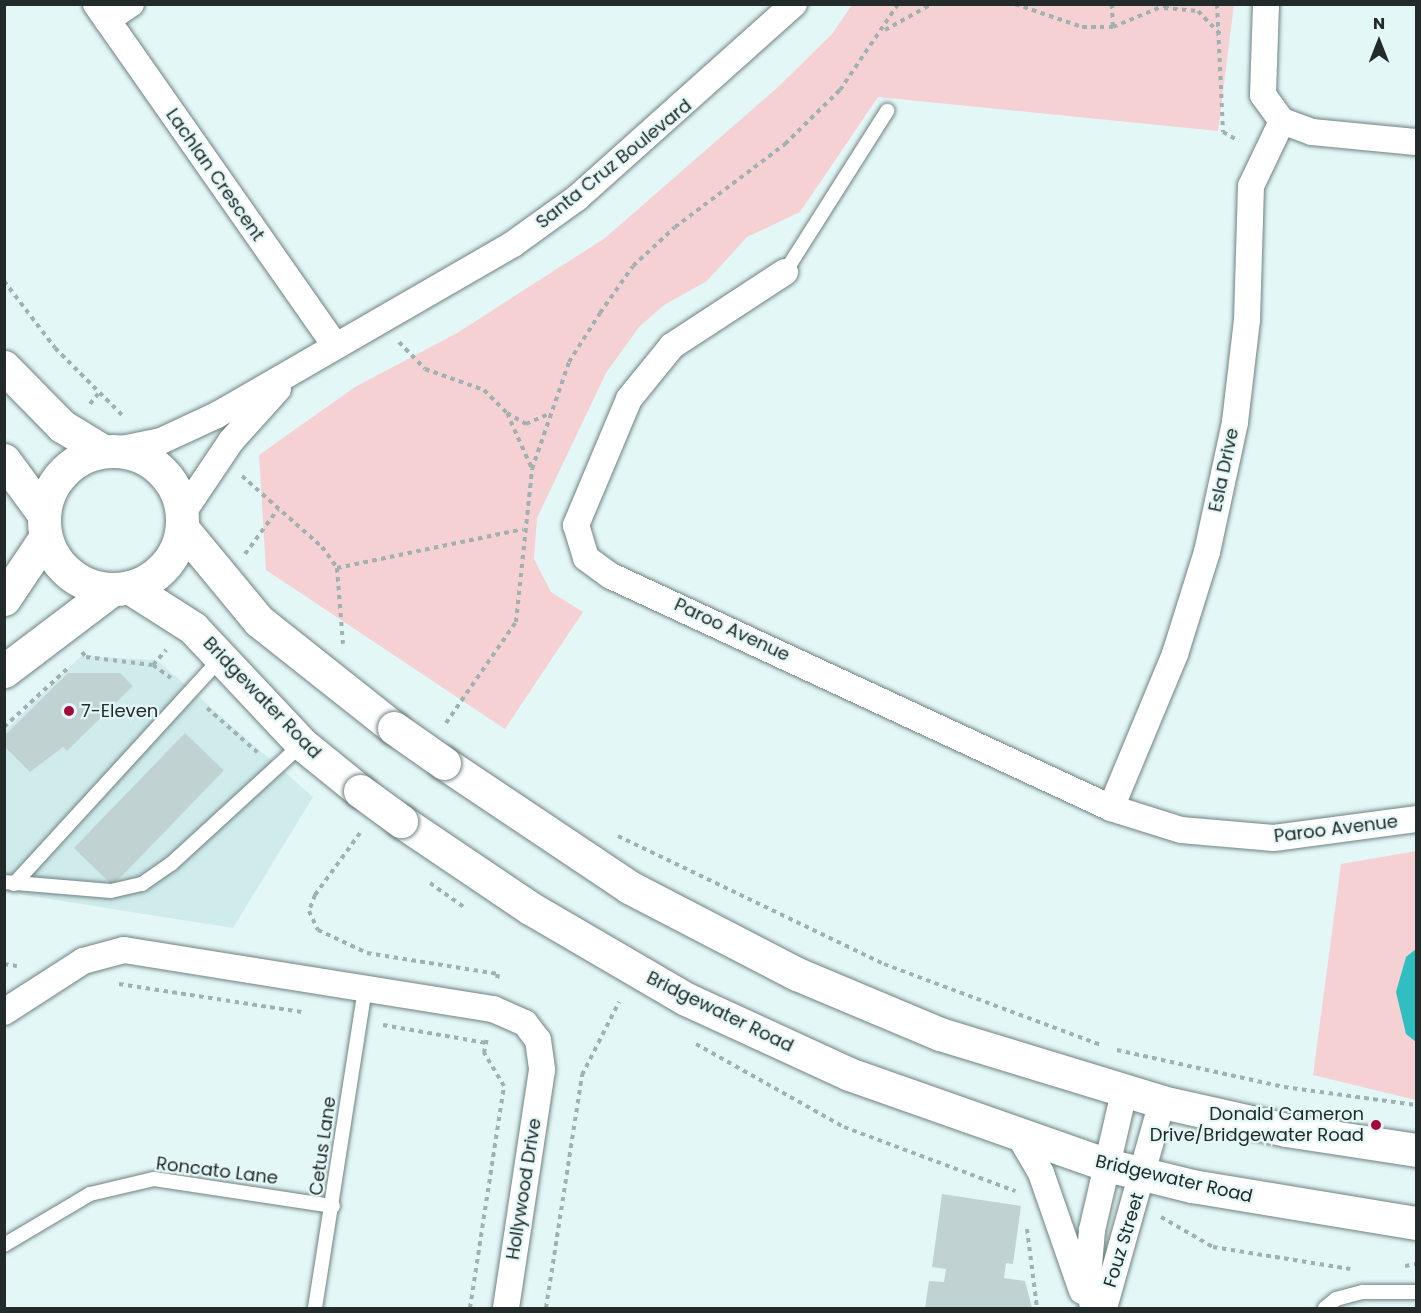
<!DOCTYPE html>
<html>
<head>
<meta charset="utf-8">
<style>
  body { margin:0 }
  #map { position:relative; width:1421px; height:1313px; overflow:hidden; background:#e4f7f7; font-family:Poppins,sans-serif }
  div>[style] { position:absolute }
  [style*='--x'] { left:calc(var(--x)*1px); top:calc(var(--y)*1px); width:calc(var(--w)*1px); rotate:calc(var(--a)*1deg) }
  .built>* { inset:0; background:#cfebeb }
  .green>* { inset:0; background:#f5d1d4 }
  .water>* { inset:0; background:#31bec1 }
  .building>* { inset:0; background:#c1d2d3; transform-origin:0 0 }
  .path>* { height:4px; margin-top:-2px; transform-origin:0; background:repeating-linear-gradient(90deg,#a1b0b0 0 4.5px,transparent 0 9px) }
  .roads { filter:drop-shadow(0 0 2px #708181) drop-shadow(0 0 2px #708181) }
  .lane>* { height:14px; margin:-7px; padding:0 7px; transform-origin:7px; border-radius:7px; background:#fff }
  .street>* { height:26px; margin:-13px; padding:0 13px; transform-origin:13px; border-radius:13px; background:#fff }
  .secondary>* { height:33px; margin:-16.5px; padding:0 16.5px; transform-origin:16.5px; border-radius:16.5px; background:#fff }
  .secondary>.ring { margin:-16.5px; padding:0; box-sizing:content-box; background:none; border:33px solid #fff; border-radius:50% }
  .bridges { filter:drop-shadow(0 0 2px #708181) drop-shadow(0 0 2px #708181) }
  .secondary-bridge>* { height:33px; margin:-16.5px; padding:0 16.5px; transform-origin:16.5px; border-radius:16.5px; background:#fff }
  .dots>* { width:16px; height:16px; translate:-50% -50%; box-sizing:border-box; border:3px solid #e4f7f7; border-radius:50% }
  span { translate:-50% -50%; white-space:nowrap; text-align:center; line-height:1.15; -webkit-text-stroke:4.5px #e4f7f7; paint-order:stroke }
  .street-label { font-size:18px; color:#232a2a }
  .poi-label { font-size:18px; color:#232a2a }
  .left { translate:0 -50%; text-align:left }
  .right { translate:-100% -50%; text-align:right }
  .frame { position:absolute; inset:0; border:6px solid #232a2a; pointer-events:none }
  .north { position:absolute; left:1349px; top:12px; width:60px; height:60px; -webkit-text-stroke:4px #e4f7f7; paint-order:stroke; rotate:0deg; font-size:16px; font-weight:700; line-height:24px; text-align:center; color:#232a2a }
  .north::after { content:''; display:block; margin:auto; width:21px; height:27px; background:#232a2a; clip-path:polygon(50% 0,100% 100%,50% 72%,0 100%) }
</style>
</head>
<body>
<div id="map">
  <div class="built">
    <i style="clip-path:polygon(81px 656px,157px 660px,313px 797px,233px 928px,5px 892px,4px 732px)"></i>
  </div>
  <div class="green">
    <i style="clip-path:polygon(852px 5px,1234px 5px,1218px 131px,878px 97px,800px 212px,747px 237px,707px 281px,664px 305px,639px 327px,606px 373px,537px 518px,534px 559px,551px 592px,583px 612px,505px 729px,266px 570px,259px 455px,355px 387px,457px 333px,605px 238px,777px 88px,832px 34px)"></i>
    <i style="clip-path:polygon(1416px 851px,1416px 1100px,1313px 1075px,1341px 864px)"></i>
  </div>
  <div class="water">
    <i style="clip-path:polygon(1416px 949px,1416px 1042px,1406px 1034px,1396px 992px,1406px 957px)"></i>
  </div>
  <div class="building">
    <i style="clip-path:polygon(68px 673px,120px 673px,133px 686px,67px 751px,63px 747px,30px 772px,4px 746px,4px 736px)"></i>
    <i style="left:185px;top:733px;width:54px;height:160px;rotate:44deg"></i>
    <i style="clip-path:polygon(942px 1194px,1021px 1206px,1013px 1264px,1006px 1263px,1004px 1278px,1025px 1281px,1032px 1308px,925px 1308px,929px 1281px,944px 1282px,946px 1269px,932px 1267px)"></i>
  </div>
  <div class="path">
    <i style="--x:1015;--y:4;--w:71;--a:18.9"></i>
    <i style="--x:1082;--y:27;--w:31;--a:0"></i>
    <i style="--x:1113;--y:27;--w:60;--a:-22.7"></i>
    <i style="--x:1112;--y:4;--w:23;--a:88"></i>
    <i style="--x:1217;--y:4;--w:128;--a:87.3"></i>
    <i style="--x:1223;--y:132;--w:18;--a:29"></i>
    <i style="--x:1164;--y:8;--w:34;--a:5"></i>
    <i style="--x:1198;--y:11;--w:32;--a:46"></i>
    <i style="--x:885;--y:30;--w:54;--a:-29"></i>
    <i style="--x:4;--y:281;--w:84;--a:52.7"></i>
    <i style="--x:55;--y:348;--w:99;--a:45"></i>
    <i style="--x:399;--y:342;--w:37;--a:46"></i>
    <i style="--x:425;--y:369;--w:63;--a:19.6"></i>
    <i style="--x:484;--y:390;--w:33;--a:45"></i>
    <i style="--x:507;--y:413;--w:61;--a:65.9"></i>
    <i style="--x:90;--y:404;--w:14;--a:-51"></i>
    <i style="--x:507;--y:413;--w:22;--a:30"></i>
    <i style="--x:526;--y:424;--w:24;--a:-24"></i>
    <i style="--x:242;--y:476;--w:107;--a:41.6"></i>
    <i style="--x:322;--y:547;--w:26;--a:54"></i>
    <i style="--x:337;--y:568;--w:76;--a:85.5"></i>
    <i style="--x:245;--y:554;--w:56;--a:-53.7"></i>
    <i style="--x:337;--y:568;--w:190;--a:-11.8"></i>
    <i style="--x:82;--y:652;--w:6;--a:51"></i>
    <i style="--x:86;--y:657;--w:67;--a:6.8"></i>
    <i style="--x:153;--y:665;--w:20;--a:-49"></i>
    <i style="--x:153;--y:665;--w:22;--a:36"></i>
    <i style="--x:207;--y:708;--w:67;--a:41.3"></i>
    <i style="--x:446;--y:723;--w:123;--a:-55.3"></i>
    <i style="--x:516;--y:622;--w:154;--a:-84"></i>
    <i style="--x:532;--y:469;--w:113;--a:-70.9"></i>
    <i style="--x:569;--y:362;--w:58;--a:-57.7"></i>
    <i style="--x:600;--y:313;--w:57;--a:-54.9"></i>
    <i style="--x:633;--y:266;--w:57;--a:-42.9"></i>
    <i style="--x:675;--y:227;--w:138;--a:-37"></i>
    <i style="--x:785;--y:144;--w:77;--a:-44.5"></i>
    <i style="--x:840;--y:90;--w:104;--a:-56"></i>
    <i style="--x:4;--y:727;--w:90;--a:-42.7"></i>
    <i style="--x:360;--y:833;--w:77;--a:126"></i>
    <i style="--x:315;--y:895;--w:17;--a:111"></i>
    <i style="--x:309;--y:911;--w:21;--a:65"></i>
    <i style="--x:318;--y:930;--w:54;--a:25.1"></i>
    <i style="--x:367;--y:953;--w:133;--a:9.1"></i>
    <i style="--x:498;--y:974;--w:5;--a:101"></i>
    <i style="--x:618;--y:836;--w:295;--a:25.7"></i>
    <i style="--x:884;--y:964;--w:232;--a:20.5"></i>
    <i style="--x:430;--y:883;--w:43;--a:35.5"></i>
    <i style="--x:4;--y:964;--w:13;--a:9"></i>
    <i style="--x:119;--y:984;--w:185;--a:8.7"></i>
    <i style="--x:383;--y:1025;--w:105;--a:9.9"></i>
    <i style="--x:696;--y:1044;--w:170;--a:29.3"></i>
    <i style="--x:844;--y:1127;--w:183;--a:20.5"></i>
    <i style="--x:1117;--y:1050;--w:171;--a:12.5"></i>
    <i style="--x:1284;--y:1087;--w:133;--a:7.8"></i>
    <i style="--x:1161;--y:1217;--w:60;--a:30"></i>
    <i style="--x:1213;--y:1247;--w:139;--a:9.1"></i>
    <i style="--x:1027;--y:1229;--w:80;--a:82.8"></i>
    <i style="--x:1405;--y:1266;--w:11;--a:-10"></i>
    <i style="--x:470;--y:1308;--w:225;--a:-81.3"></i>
    <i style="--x:504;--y:1086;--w:39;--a:-121"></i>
    <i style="--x:484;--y:1053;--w:16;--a:-79"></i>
    <i style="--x:546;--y:1308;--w:236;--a:-81.2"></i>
    <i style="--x:582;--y:1075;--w:82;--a:-63.1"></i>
  </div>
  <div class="roads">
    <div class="lane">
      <i style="--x:785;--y:272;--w:191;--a:-57.6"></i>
      <i style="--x:4;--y:882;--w:107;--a:4.8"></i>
      <i style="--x:111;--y:891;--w:32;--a:-13"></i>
      <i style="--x:142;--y:884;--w:35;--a:-35"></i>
      <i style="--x:171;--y:864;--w:178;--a:-42.5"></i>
      <i style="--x:14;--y:884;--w:306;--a:-47.5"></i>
      <i style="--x:4;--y:1245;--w:100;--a:-30.7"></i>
      <i style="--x:90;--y:1194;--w:66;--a:-13.2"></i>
      <i style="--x:154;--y:1179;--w:181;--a:8.6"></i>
      <i style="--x:315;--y:1308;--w:324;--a:-81.1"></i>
      <i style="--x:1325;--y:1308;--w:14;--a:-39"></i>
      <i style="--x:1336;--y:1299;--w:28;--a:-15"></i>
      <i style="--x:1363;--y:1292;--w:53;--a:0"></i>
    </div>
    <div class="street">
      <i style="--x:96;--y:4;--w:416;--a:55"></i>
      <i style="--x:1266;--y:4;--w:91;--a:91.9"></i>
      <i style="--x:1263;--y:95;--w:32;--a:54"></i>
      <i style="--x:1282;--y:121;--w:32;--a:20"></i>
      <i style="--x:1312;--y:132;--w:104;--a:5.5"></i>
      <i style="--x:107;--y:20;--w:29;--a:-34"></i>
      <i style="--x:785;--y:272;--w:135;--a:146.8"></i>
      <i style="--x:672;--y:346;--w:68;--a:129.1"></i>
      <i style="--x:629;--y:399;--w:137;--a:112.8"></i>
      <i style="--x:576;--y:525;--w:34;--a:73"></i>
      <i style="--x:586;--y:558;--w:31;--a:36"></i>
      <i style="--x:611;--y:576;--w:551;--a:24.89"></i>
      <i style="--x:1111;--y:808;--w:73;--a:17.4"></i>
      <i style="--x:1181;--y:830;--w:93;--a:4.9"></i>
      <i style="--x:1274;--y:838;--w:143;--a:-7.6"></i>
      <i style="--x:117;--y:450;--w:45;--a:-11.6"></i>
      <i style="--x:161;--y:441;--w:62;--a:-24.9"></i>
      <i style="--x:217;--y:415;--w:342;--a:-30"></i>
      <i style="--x:513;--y:244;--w:79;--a:-35.7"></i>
      <i style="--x:577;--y:198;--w:291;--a:-41.8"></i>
      <i style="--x:182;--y:514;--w:88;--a:-56.1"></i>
      <i style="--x:231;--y:441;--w:70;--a:-47.9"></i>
      <i style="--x:1111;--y:808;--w:167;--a:-67.4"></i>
      <i style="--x:1175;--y:654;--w:107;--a:-72.6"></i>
      <i style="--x:1207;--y:552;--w:133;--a:-77.8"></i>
      <i style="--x:1235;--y:422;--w:103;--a:-83.3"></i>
      <i style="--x:1247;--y:320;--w:134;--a:-88.3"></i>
      <i style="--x:1251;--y:186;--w:72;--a:-64.5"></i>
      <i style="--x:4;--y:1012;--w:94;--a:-32.8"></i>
      <i style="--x:83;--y:961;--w:42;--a:-15"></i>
      <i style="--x:124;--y:950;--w:374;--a:9.1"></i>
      <i style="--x:493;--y:1009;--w:35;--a:24"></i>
      <i style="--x:525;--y:1023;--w:21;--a:53"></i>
      <i style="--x:538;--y:1040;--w:30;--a:82"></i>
      <i style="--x:542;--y:1070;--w:241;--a:98.6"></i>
      <i style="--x:1020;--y:1137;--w:42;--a:59.7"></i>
      <i style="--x:1041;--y:1173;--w:125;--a:70.8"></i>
      <i style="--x:1093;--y:1308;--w:31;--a:-99"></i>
      <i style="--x:1088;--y:1277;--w:47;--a:-85.1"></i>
      <i style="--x:1092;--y:1230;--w:141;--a:-76.9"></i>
      <i style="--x:1104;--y:1308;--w:214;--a:-74.3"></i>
    </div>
    <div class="secondary">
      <i style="--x:4;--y:367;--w:83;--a:45.5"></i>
      <i style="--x:62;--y:426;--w:48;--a:31.4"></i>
      <i class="ring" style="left:44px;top:451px;width:105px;height:105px"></i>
      <i style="--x:4;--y:460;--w:66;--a:53.7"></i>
      <i style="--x:182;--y:528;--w:121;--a:50.4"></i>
      <i style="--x:259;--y:621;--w:172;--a:38.4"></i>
      <i style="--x:129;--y:587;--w:76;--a:32.6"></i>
      <i style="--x:193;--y:628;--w:159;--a:46.8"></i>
      <i style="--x:302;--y:744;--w:75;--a:39"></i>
      <i style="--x:4;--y:599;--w:73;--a:-56.1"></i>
      <i style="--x:4;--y:671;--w:134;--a:-37.1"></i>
      <i style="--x:444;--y:763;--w:223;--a:33.8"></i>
      <i style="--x:629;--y:887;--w:189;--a:27.4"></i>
      <i style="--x:797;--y:974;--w:155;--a:22.8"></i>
      <i style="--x:940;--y:1034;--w:232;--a:17"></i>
      <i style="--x:1162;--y:1102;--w:127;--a:12.7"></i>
      <i style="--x:1286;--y:1130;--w:132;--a:8.7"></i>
      <i style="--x:401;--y:821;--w:156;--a:34"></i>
      <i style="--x:530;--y:908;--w:181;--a:30.3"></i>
      <i style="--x:686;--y:999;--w:179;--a:24.7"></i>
      <i style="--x:849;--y:1074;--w:274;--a:19.4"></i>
      <i style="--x:1107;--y:1165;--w:88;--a:13.9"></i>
      <i style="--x:1192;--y:1186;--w:227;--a:9.4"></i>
    </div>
  </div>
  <div class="bridges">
    <div class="secondary-bridge">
      <i style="--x:394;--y:728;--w:61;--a:35"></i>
      <i style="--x:360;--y:791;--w:51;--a:36.2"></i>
    </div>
  </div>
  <div class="dots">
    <i style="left:69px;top:711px;background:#a4093c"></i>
    <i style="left:1376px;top:1125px;background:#a4093c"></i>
  </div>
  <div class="street-label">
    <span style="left:614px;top:164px;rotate:-39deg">Santa Cruz Boulevard</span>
    <span style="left:215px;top:175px;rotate:55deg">Lachlan Crescent</span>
    <span style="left:1224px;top:470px;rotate:-78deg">Esla Drive</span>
    <span style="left:732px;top:630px;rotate:25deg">Paroo Avenue</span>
    <span style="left:262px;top:698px;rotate:46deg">Bridgewater Road</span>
    <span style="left:1336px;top:829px;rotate:-7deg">Paroo Avenue</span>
    <span style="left:720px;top:1012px;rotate:26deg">Bridgewater Road</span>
    <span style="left:323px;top:1146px;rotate:-82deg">Cetus Lane</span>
    <span style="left:217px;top:1171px;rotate:7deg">Roncato Lane</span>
    <span style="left:1174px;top:1179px;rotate:13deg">Bridgewater Road</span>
    <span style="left:524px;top:1189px;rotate:-81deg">Hollywood Drive</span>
    <span style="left:1124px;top:1240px;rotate:-73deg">Fouz Street</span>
  </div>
  <div class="poi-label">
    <span class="left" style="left:81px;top:711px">7-Eleven</span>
    <span class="right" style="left:1364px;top:1125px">Donald Cameron<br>Drive/Bridgewater Road</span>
  </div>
  <div class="frame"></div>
  <div class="north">N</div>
</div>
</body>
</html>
